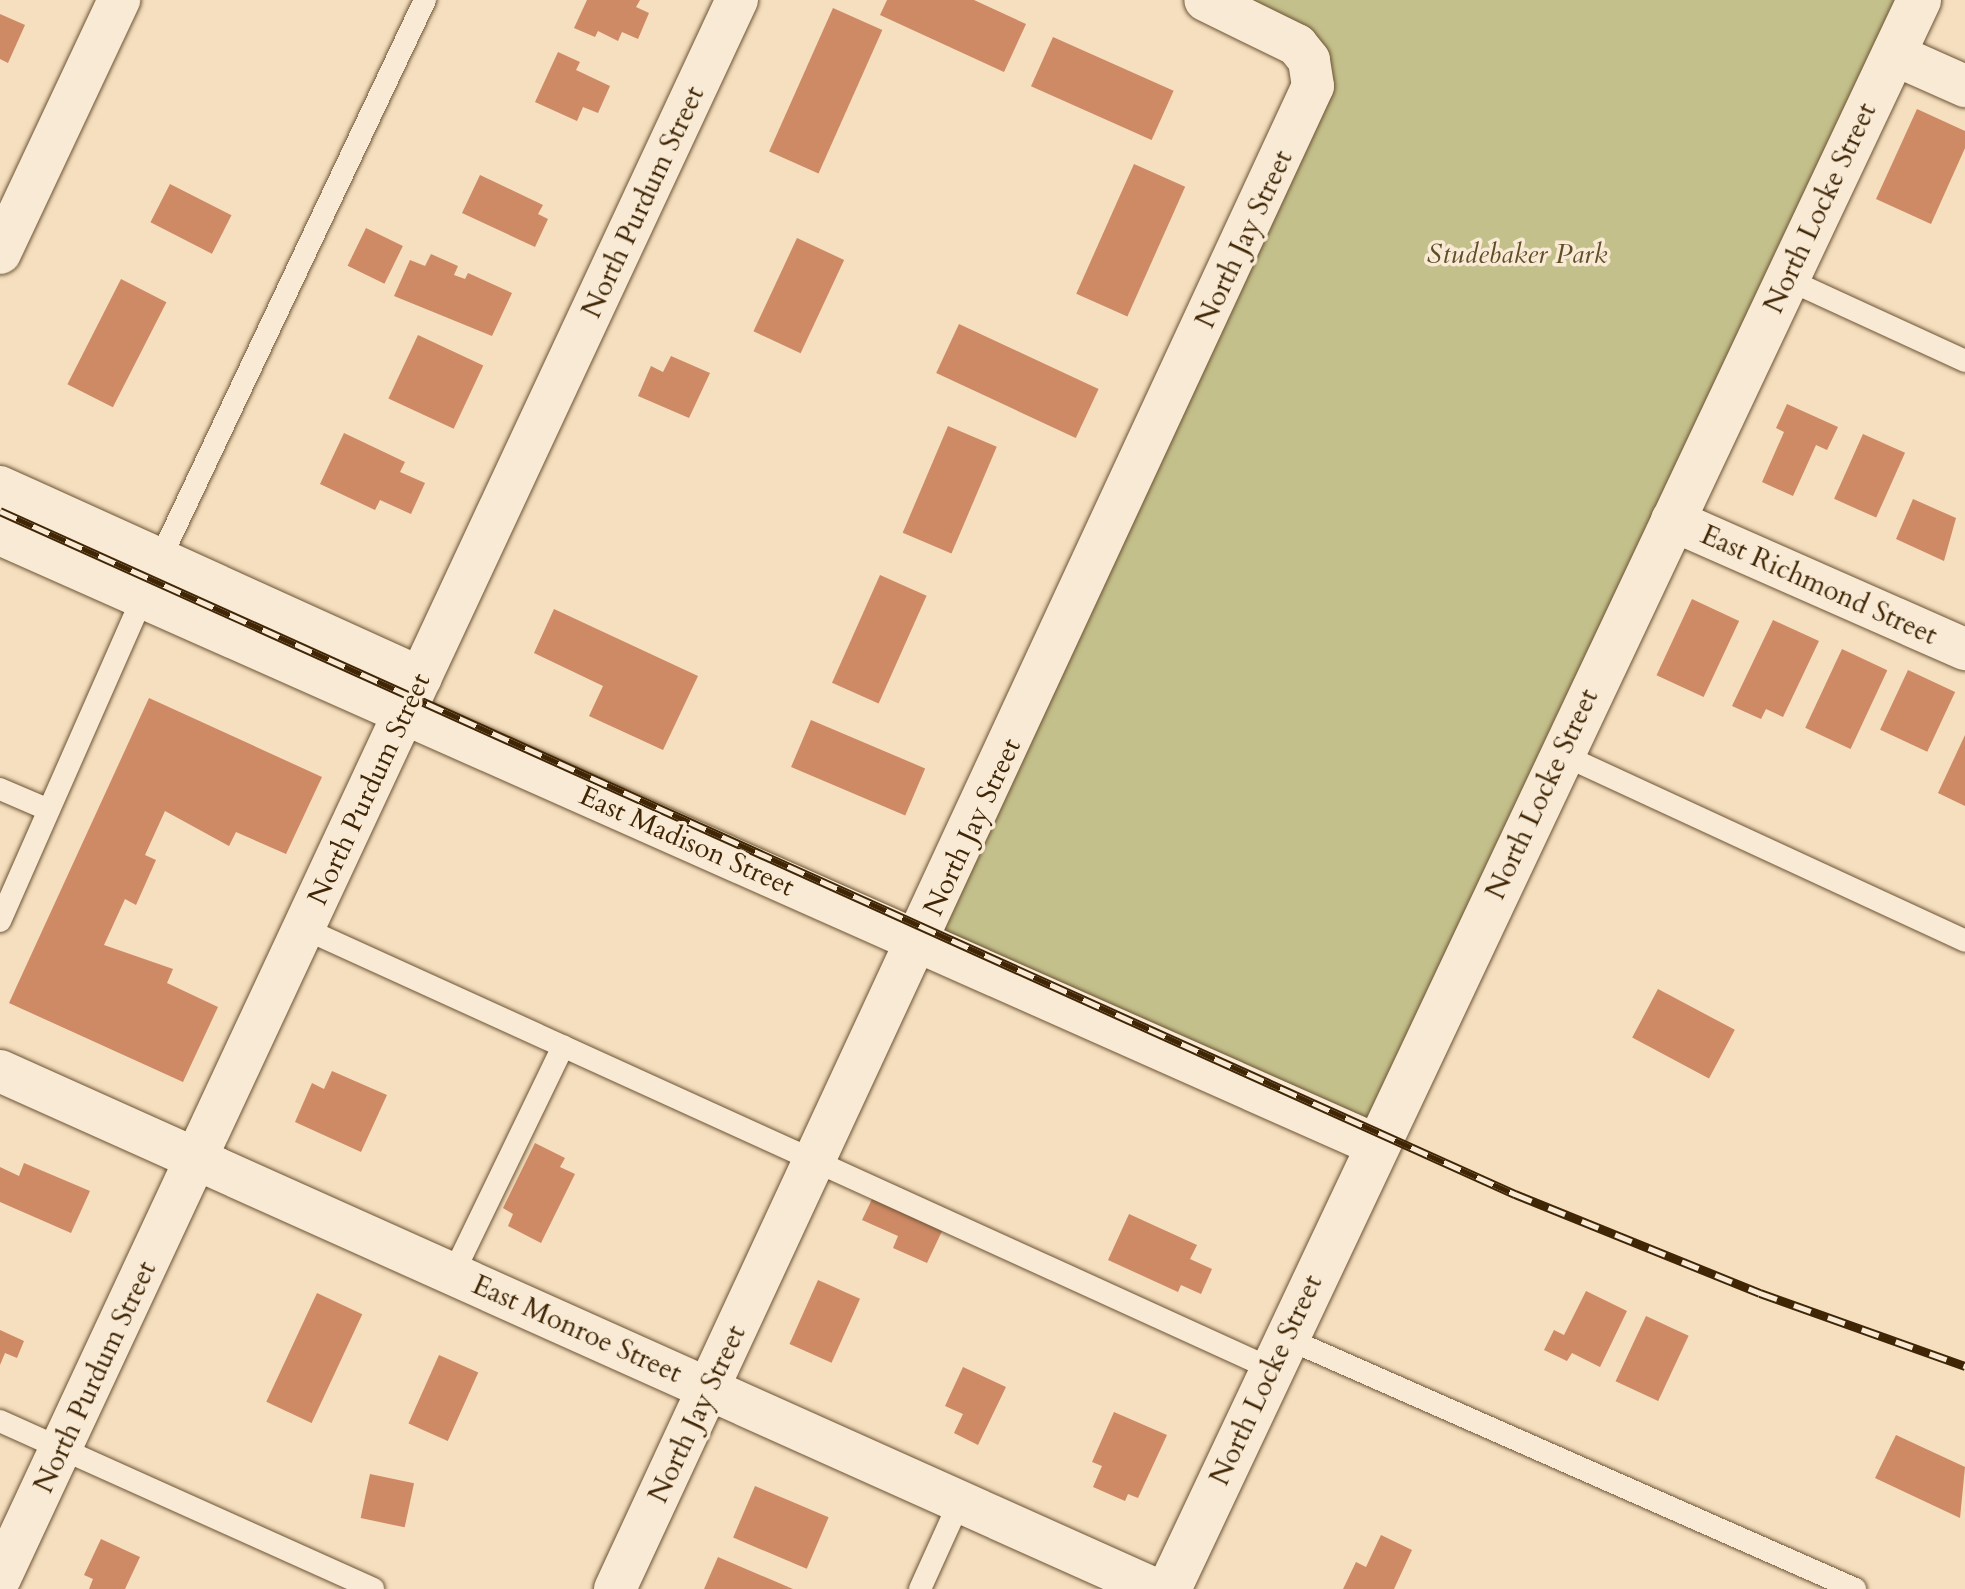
<!DOCTYPE html>
<html>
<head>
<meta charset="utf-8">
<style>
  body { margin:0 }
  #map { position:relative; width:1965px; height:1589px; overflow:hidden; background:#f5dfbf; font-family:Cardo,serif }
  div>[style] { position:absolute }
  [style*='--x'] { left:calc(var(--x)*1px); top:calc(var(--y)*1px); width:calc(var(--w)*1px); rotate:calc(var(--a)*1deg) }
  .green>* { inset:0; background:#c4c08c }
  .building>* { inset:0; background:#ce8965; transform-origin:0 0 }
  .roads { filter:drop-shadow(0 0 2px #6d5434) drop-shadow(0 0 2px #6d5434) }
  .lane>* { height:22px; margin:-11px; padding:0 11px; transform-origin:11px; border-radius:11px; background:#f8ead5 }
  .street>* { height:42px; margin:-21px; padding:0 21px; transform-origin:21px; border-radius:21px; background:#f8ead5 }
  .secondary>* { height:44px; margin:-22px; padding:0 22px; transform-origin:22px; border-radius:22px; background:#f8ead5 }
  .rail>* { height:9px; margin-top:-4.5px; transform-origin:0; background:repeating-linear-gradient(90deg,#f8ead5 0 18px,#402605 0 36px); box-sizing:border-box; border-block:2px solid #402605 }
  span { translate:-50% -50%; white-space:nowrap; text-align:center; line-height:1.15; -webkit-text-stroke:7px #f8ead5; paint-order:stroke }
  .street-label { font-size:28px; color:#402605 }
  .park-label { font-size:28px; color:#614c27; font-style:italic }
</style>
</head>
<body>
<div id="map">
  <div class="green">
    <i style="clip-path:polygon(1205px 0,1917px 0,1376px 1145px,926px 928px,1313px 86px,1296px 45px)"></i>
  </div>
  <div class="building">
    <i style="clip-path:polygon(587px 0,640px 0,636px 7px,649px 13px,638px 39px,622px 32px,618px 41px,598px 31px,595px 37px,574px 28px)"></i>
    <i style="clip-path:polygon(887px 0,974px 0,1026px 24px,1004px 72px,880px 15px)"></i>
    <i style="left:833px;top:8px;width:54px;height:157px;rotate:24deg"></i>
    <i style="clip-path:polygon(0 14px,25px 25px,8px 63px,0 59px)"></i>
    <i style="left:1053px;top:37px;width:132px;height:54px;rotate:24deg"></i>
    <i style="clip-path:polygon(558px 52px,580px 62px,576px 70px,610px 86px,598px 113px,583px 107px,577px 121px,535px 102px)"></i>
    <i style="clip-path:polygon(1917px 109px,1965px 131px,1965px 148px,1931px 224px,1876px 199px)"></i>
    <i style="left:1134px;top:164px;width:56px;height:142px;rotate:24deg"></i>
    <i style="clip-path:polygon(480px 175px,543px 205px,538px 214px,548px 219px,535px 247px,462px 213px)"></i>
    <i style="left:170px;top:184px;width:69px;height:43px;rotate:27deg"></i>
    <i style="left:366px;top:228px;width:41px;height:42px;rotate:26deg"></i>
    <i style="left:797px;top:238px;width:52px;height:103px;rotate:25deg"></i>
    <i style="clip-path:polygon(431px 254px,458px 266px,454px 275px,465px 279px,468px 273px,512px 293px,492px 336px,394px 296px,410px 260px,425px 266px)"></i>
    <i style="left:121px;top:279px;width:51px;height:118px;rotate:27deg"></i>
    <i style="left:959px;top:324px;width:154px;height:54px;rotate:25deg"></i>
    <i style="left:418px;top:335px;width:72px;height:70px;rotate:25deg"></i>
    <i style="clip-path:polygon(671px 356px,710px 373px,689px 418px,638px 396px,651px 366px,663px 372px)"></i>
    <i style="clip-path:polygon(1787px 404px,1838px 427px,1827px 450px,1816px 445px,1793px 496px,1762px 482px,1784px 432px,1776px 428px)"></i>
    <i style="left:948px;top:426px;width:53px;height:116px;rotate:23deg"></i>
    <i style="clip-path:polygon(344px 433px,405px 462px,400px 472px,425px 483px,411px 514px,380px 500px,375px 510px,320px 484px)"></i>
    <i style="left:1863px;top:434px;width:46px;height:71px;rotate:24deg"></i>
    <i style="clip-path:polygon(1913px 499px,1956px 518px,1944px 561px,1896px 539px)"></i>
    <i style="left:880px;top:575px;width:51px;height:118px;rotate:24deg"></i>
    <i style="left:1692px;top:599px;width:52px;height:84px;rotate:25deg"></i>
    <i style="clip-path:polygon(554px 609px,698px 676px,663px 750px,589px 716px,603px 686px,534px 653px)"></i>
    <i style="clip-path:polygon(1773px 620px,1819px 641px,1783px 717px,1766px 709px,1761px 719px,1732px 706px)"></i>
    <i style="left:1842px;top:649px;width:50px;height:87px;rotate:25deg"></i>
    <i style="left:1908px;top:670px;width:52px;height:66px;rotate:25deg"></i>
    <i style="clip-path:polygon(149px 698px,322px 777px,286px 854px,236px 832px,229px 846px,165px 811px,145px 855px,156px 860px,136px 905px,125px 899px,104px 945px,173px 969px,167px 983px,218px 1007px,183px 1082px,9px 1003px)"></i>
    <i style="left:811px;top:720px;width:124px;height:51px;rotate:23deg"></i>
    <i style="clip-path:polygon(1965px 735px,1965px 806px,1938px 793px)"></i>
    <i style="left:1658px;top:989px;width:87px;height:55px;rotate:28deg"></i>
    <i style="clip-path:polygon(332px 1071px,387px 1095px,361px 1152px,295px 1122px,312px 1083px,324px 1089px)"></i>
    <i style="clip-path:polygon(535px 1143px,565px 1158px,560px 1167px,575px 1174px,541px 1243px,508px 1226px,513px 1214px,503px 1208px)"></i>
    <i style="clip-path:polygon(24px 1163px,90px 1191px,71px 1233px,0 1202px,0 1167px,19px 1176px)"></i>
    <i style="clip-path:polygon(873px 1197px,943px 1229px,927px 1263px,893px 1248px,898px 1236px,862px 1220px)"></i>
    <i style="clip-path:polygon(1129px 1214px,1197px 1245px,1190px 1259px,1212px 1269px,1201px 1294px,1181px 1285px,1178px 1292px,1108px 1260px)"></i>
    <i style="left:818px;top:1280px;width:46px;height:70px;rotate:24deg"></i>
    <i style="clip-path:polygon(1586px 1291px,1627px 1311px,1600px 1367px,1572px 1353px,1567px 1361px,1544px 1350px,1554px 1330px,1564px 1335px)"></i>
    <i style="left:317px;top:1293px;width:50px;height:120px;rotate:25deg"></i>
    <i style="left:1646px;top:1316px;width:47px;height:72px;rotate:25deg"></i>
    <i style="clip-path:polygon(0 1330px,24px 1341px,17px 1358px,5px 1353px,0 1365px)"></i>
    <i style="left:439px;top:1355px;width:43px;height:75px;rotate:24deg"></i>
    <i style="clip-path:polygon(963px 1367px,1006px 1387px,978px 1445px,954px 1433px,963px 1414px,945px 1406px)"></i>
    <i style="clip-path:polygon(1114px 1412px,1167px 1435px,1138px 1498px,1128px 1494px,1125px 1501px,1093px 1487px,1102px 1466px,1092px 1462px)"></i>
    <i style="clip-path:polygon(1896px 1435px,1965px 1467px,1960px 1518px,1875px 1478px)"></i>
    <i style="left:370px;top:1474px;width:45px;height:45px;rotate:12deg"></i>
    <i style="left:755px;top:1486px;width:80px;height:56px;rotate:23deg"></i>
    <i style="clip-path:polygon(1381px 1535px,1412px 1550px,1394px 1589px,1343px 1589px,1356px 1562px,1366px 1567px)"></i>
    <i style="clip-path:polygon(101px 1539px,140px 1557px,125px 1589px,89px 1589px,93px 1579px,84px 1575px)"></i>
    <i style="clip-path:polygon(718px 1557px,793px 1589px,704px 1589px)"></i>
  </div>
  <div class="roads">
    <div class="lane">
      <i style="--x:1787;--y:279;--w:196;--a:24.7"></i>
      <i style="--x:1561;--y:754;--w:445;--a:24.8"></i>
      <i style="--x:0;--y:789;--w:53;--a:23.2"></i>
      <i style="--x:0;--y:921;--w:375;--a:-66.2"></i>
      <i style="--x:151;--y:578;--w:640;--a:-64.64"></i>
      <i style="--x:303;--y:928;--w:1065;--a:24.47"></i>
      <i style="--x:453;--y:1274;--w:253;--a:-64.2"></i>
      <i style="--x:1286;--y:1338;--w:622;--a:23.8"></i>
      <i style="--x:0;--y:1421;--w:409;--a:24.2"></i>
      <i style="--x:920;--y:1589;--w:97;--a:-65.6"></i>
    </div>
    <div class="street">
      <i style="--x:1893;--y:54;--w:79;--a:24"></i>
      <i style="--x:0;--y:253;--w:280;--a:-64.8"></i>
      <i style="--x:0;--y:487;--w:462;--a:24.4"></i>
      <i style="--x:1672;--y:520;--w:320;--a:23.8"></i>
      <i style="--x:0;--y:534;--w:1506;--a:23.94"></i>
      <i style="--x:0;--y:1071;--w:1265;--a:24.17"></i>
      <i style="--x:0;--y:1578;--w:1742;--a:-64.97"></i>
      <i style="--x:615;--y:1589;--w:1657;--a:-65.09"></i>
      <i style="--x:1313;--y:86;--w:26;--a:-99"></i>
      <i style="--x:1309;--y:60;--w:19;--a:-129"></i>
      <i style="--x:1297;--y:45;--w:102;--a:-153.9"></i>
    </div>
    <div class="secondary">
      <i style="--x:1169;--y:1589;--w:1757;--a:-64.73"></i>
    </div>
  </div>
  <div class="rail">
    <i style="--x:0;--y:511;--w:1662;--a:24.27"></i>
    <i style="--x:1515;--y:1194;--w:264;--a:22"></i>
    <i style="--x:1760;--y:1293;--w:218;--a:19.6"></i>
  </div>
  <div class="street-label">
    <span style="left:643px;top:202px;rotate:-65deg">North Purdum Street</span>
    <span style="left:1820px;top:208px;rotate:-65deg">North Locke Street</span>
    <span style="left:1244px;top:239px;rotate:-65deg">North Jay Street</span>
    <span style="left:1819px;top:585px;rotate:24deg">East Richmond Street</span>
    <span style="left:369px;top:789px;rotate:-65deg">North Purdum Street</span>
    <span style="left:1542px;top:794px;rotate:-65deg">North Locke Street</span>
    <span style="left:972px;top:827px;rotate:-65deg">North Jay Street</span>
    <span style="left:687px;top:841px;rotate:24deg">East Madison Street</span>
    <span style="left:577px;top:1329px;rotate:24deg">East Monroe Street</span>
    <span style="left:95px;top:1377px;rotate:-65deg">North Purdum Street</span>
    <span style="left:1266px;top:1380px;rotate:-65deg">North Locke Street</span>
    <span style="left:697px;top:1414px;rotate:-65deg">North Jay Street</span>
  </div>
  <div class="park-label">
    <span style="left:1517px;top:254px">Studebaker Park</span>
  </div>
</div>
</body>
</html>
